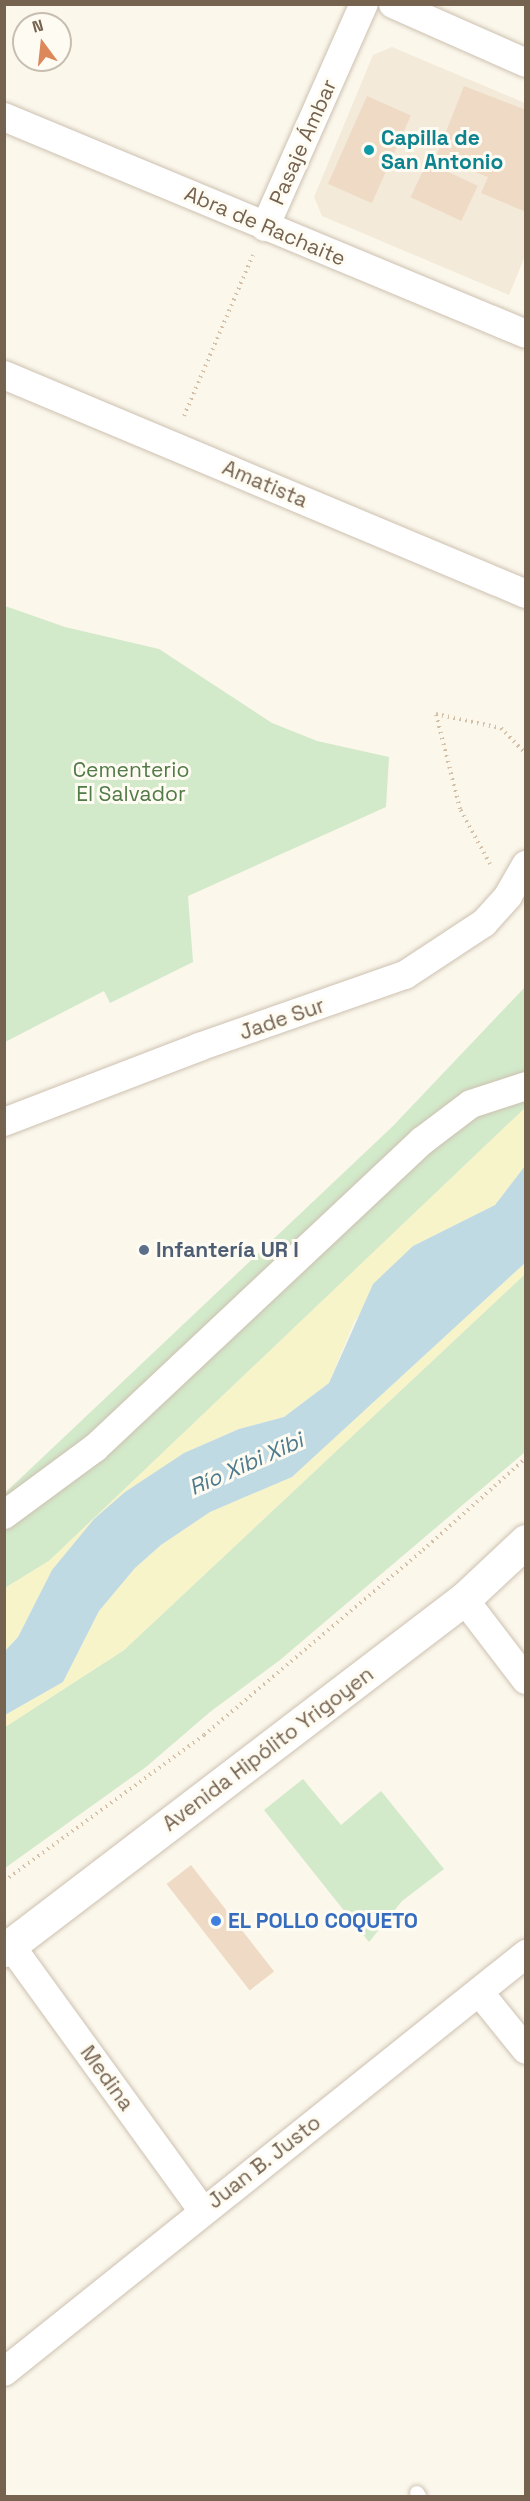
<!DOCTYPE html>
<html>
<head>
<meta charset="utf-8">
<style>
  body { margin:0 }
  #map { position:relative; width:530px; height:2501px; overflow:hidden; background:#fbf7eb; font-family:"Space Grotesk",sans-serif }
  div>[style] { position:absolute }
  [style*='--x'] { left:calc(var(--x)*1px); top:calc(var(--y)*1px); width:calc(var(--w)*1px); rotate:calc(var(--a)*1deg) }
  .residential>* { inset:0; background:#f3eada }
  .green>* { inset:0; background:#d2e9ca }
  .sand>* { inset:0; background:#f8f4c9 }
  .water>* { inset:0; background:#c0dae4 }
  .building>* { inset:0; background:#efdbc5; transform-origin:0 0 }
  .path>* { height:4px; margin-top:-2px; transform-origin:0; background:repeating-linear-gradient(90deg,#d4bfa7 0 1.5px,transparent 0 6px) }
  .roads { filter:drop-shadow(0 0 2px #cdc1b1) drop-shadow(0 0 2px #cdc1b1) }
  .service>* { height:14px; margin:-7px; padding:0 7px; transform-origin:7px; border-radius:7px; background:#fff }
  .minor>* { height:28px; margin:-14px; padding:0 14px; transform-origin:14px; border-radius:14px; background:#fff }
  .secondary>* { height:33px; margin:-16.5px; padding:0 16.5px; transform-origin:16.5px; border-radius:16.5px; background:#fff }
  .dots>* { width:16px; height:16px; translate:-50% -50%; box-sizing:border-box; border:3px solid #fefbf2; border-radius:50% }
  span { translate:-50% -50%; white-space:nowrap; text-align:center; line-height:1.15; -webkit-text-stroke:6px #fefbf2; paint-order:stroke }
  .culture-label { font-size:21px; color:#0d838f; font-weight:700 }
  .left { translate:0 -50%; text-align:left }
  .street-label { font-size:21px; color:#75624f }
  .park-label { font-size:21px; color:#507a48 }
  .service-label { font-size:21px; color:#4e5e75; font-weight:700 }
  .shop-label { font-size:21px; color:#366cbe; font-weight:700 }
  .water-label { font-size:22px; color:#4d7a8d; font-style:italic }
  .frame { position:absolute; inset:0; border:6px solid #75624f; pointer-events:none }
  .north { position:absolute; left:12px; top:12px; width:60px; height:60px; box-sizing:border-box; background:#fefbf2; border:2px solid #c7beb1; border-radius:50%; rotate:345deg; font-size:16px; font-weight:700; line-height:24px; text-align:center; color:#75624f }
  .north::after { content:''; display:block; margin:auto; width:21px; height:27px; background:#dc885a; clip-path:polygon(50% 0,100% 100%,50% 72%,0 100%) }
</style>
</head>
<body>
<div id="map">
  <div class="residential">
    <i style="clip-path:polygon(392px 47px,525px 103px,525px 256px,509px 295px,322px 216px,314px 197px,373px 55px)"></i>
  </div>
  <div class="green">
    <i style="clip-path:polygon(5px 606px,65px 627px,159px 649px,272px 723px,317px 741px,389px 757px,386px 807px,188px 896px,193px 962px,110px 1003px,104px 991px,5px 1042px)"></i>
    <i style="clip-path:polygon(525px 987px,525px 1108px,49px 1561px,5px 1588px,5px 1493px,393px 1126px)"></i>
    <i style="clip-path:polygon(525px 1274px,525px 1452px,280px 1660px,210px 1712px,146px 1767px,5px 1868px,5px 1727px,124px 1650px)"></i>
    <i style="clip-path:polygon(303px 1779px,341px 1825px,381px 1791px,444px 1869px,402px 1901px,369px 1942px,264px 1810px)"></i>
  </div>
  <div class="sand">
    <i style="clip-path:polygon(525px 1108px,525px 1167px,495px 1205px,413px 1246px,354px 1322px,329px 1383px,284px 1417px,239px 1429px,184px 1453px,52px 1570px,18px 1637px,5px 1651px,5px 1588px,49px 1561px)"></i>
    <i style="clip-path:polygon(525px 1263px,525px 1274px,124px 1650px,5px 1727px,5px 1715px,63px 1682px,99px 1611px,135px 1568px,161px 1545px,210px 1512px,292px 1477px)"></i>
  </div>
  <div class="water">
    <i style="clip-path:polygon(525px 1166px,525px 1263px,292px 1477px,210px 1512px,161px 1545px,135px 1568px,99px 1611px,63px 1682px,5px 1715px,5px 1651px,18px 1637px,52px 1570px,94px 1519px,125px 1492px,184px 1453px,239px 1429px,284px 1417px,329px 1383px,373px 1284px,413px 1246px,495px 1205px)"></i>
  </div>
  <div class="building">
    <i style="clip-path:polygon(464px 86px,526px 110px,526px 212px,481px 193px,488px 177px,436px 157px)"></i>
    <i style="left:367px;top:96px;width:48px;height:96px;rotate:24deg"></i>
    <i style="left:427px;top:162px;width:56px;height:39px;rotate:25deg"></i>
    <i style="left:191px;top:1865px;width:135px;height:31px;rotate:52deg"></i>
  </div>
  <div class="path">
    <i style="--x:184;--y:416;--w:175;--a:-66.8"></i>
    <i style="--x:490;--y:864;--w:63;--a:-118.6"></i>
    <i style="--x:460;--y:809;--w:98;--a:-104.2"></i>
    <i style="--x:436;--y:714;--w:66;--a:12.2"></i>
    <i style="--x:501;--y:728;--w:36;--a:46"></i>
    <i style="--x:4;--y:1881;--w:248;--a:-36.1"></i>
    <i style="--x:204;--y:1735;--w:287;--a:-40.2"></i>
    <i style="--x:423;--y:1550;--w:138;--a:-41.8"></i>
  </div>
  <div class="roads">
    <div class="service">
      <i style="--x:417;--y:2493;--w:4;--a:56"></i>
    </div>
    <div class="minor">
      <i style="--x:393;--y:4;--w:145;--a:23.9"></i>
      <i style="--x:4;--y:117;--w:565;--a:22.57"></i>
      <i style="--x:265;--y:227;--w:244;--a:-66.1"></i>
      <i style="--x:4;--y:375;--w:566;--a:22.76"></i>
      <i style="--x:4;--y:1122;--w:209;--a:-21"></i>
      <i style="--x:199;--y:1047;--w:218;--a:-19.3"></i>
      <i style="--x:405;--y:975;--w:95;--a:-33.4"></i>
      <i style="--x:484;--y:923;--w:36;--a:-48"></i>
      <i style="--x:508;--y:896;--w:36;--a:-60"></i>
      <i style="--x:4;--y:1515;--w:113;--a:-36.4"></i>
      <i style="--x:95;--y:1448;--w:449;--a:-43.2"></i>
      <i style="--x:422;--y:1141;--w:61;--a:-37.1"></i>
      <i style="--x:471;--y:1104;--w:58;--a:-18.1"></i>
      <i style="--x:464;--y:1599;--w:102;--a:52.6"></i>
      <i style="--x:11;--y:1946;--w:326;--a:54.1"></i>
      <i style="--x:480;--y:1993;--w:73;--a:51.1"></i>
      <i style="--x:4;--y:2372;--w:669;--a:-38.69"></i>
    </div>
    <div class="secondary">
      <i style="--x:4;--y:1950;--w:579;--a:-37.35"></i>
      <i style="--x:464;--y:1599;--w:85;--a:-43.1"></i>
    </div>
  </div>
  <div class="dots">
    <i style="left:369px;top:150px;background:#0f9aa8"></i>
    <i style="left:144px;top:1250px;background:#5c6f8a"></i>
    <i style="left:216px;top:1921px;background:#3f7fe0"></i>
  </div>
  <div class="culture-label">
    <span class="left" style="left:381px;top:150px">Capilla de<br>San Antonio</span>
  </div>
  <div class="street-label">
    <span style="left:303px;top:142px;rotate:-66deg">Pasaje Ámbar</span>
    <span style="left:265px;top:226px;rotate:23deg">Abra de Rachaite</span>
    <span style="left:265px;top:484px;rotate:23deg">Amatista</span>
    <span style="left:282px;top:1019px;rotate:-19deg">Jade Sur</span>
    <span style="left:268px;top:1749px;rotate:-37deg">Avenida Hipólito Yrigoyen</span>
    <span style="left:107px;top:2078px;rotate:54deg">Medina</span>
    <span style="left:264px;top:2162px;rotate:-38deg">Juan B. Justo</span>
  </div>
  <div class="park-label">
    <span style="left:131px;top:782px">Cementerio<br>El Salvador</span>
  </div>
  <div class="service-label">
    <span class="left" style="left:156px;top:1250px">Infantería UR I</span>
  </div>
  <div class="shop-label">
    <span class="left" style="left:228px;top:1921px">EL POLLO COQUETO</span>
  </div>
  <div class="water-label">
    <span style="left:246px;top:1464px;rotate:-24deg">Río Xibi Xibi</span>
  </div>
  <div class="frame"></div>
  <div class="north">N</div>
</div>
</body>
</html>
